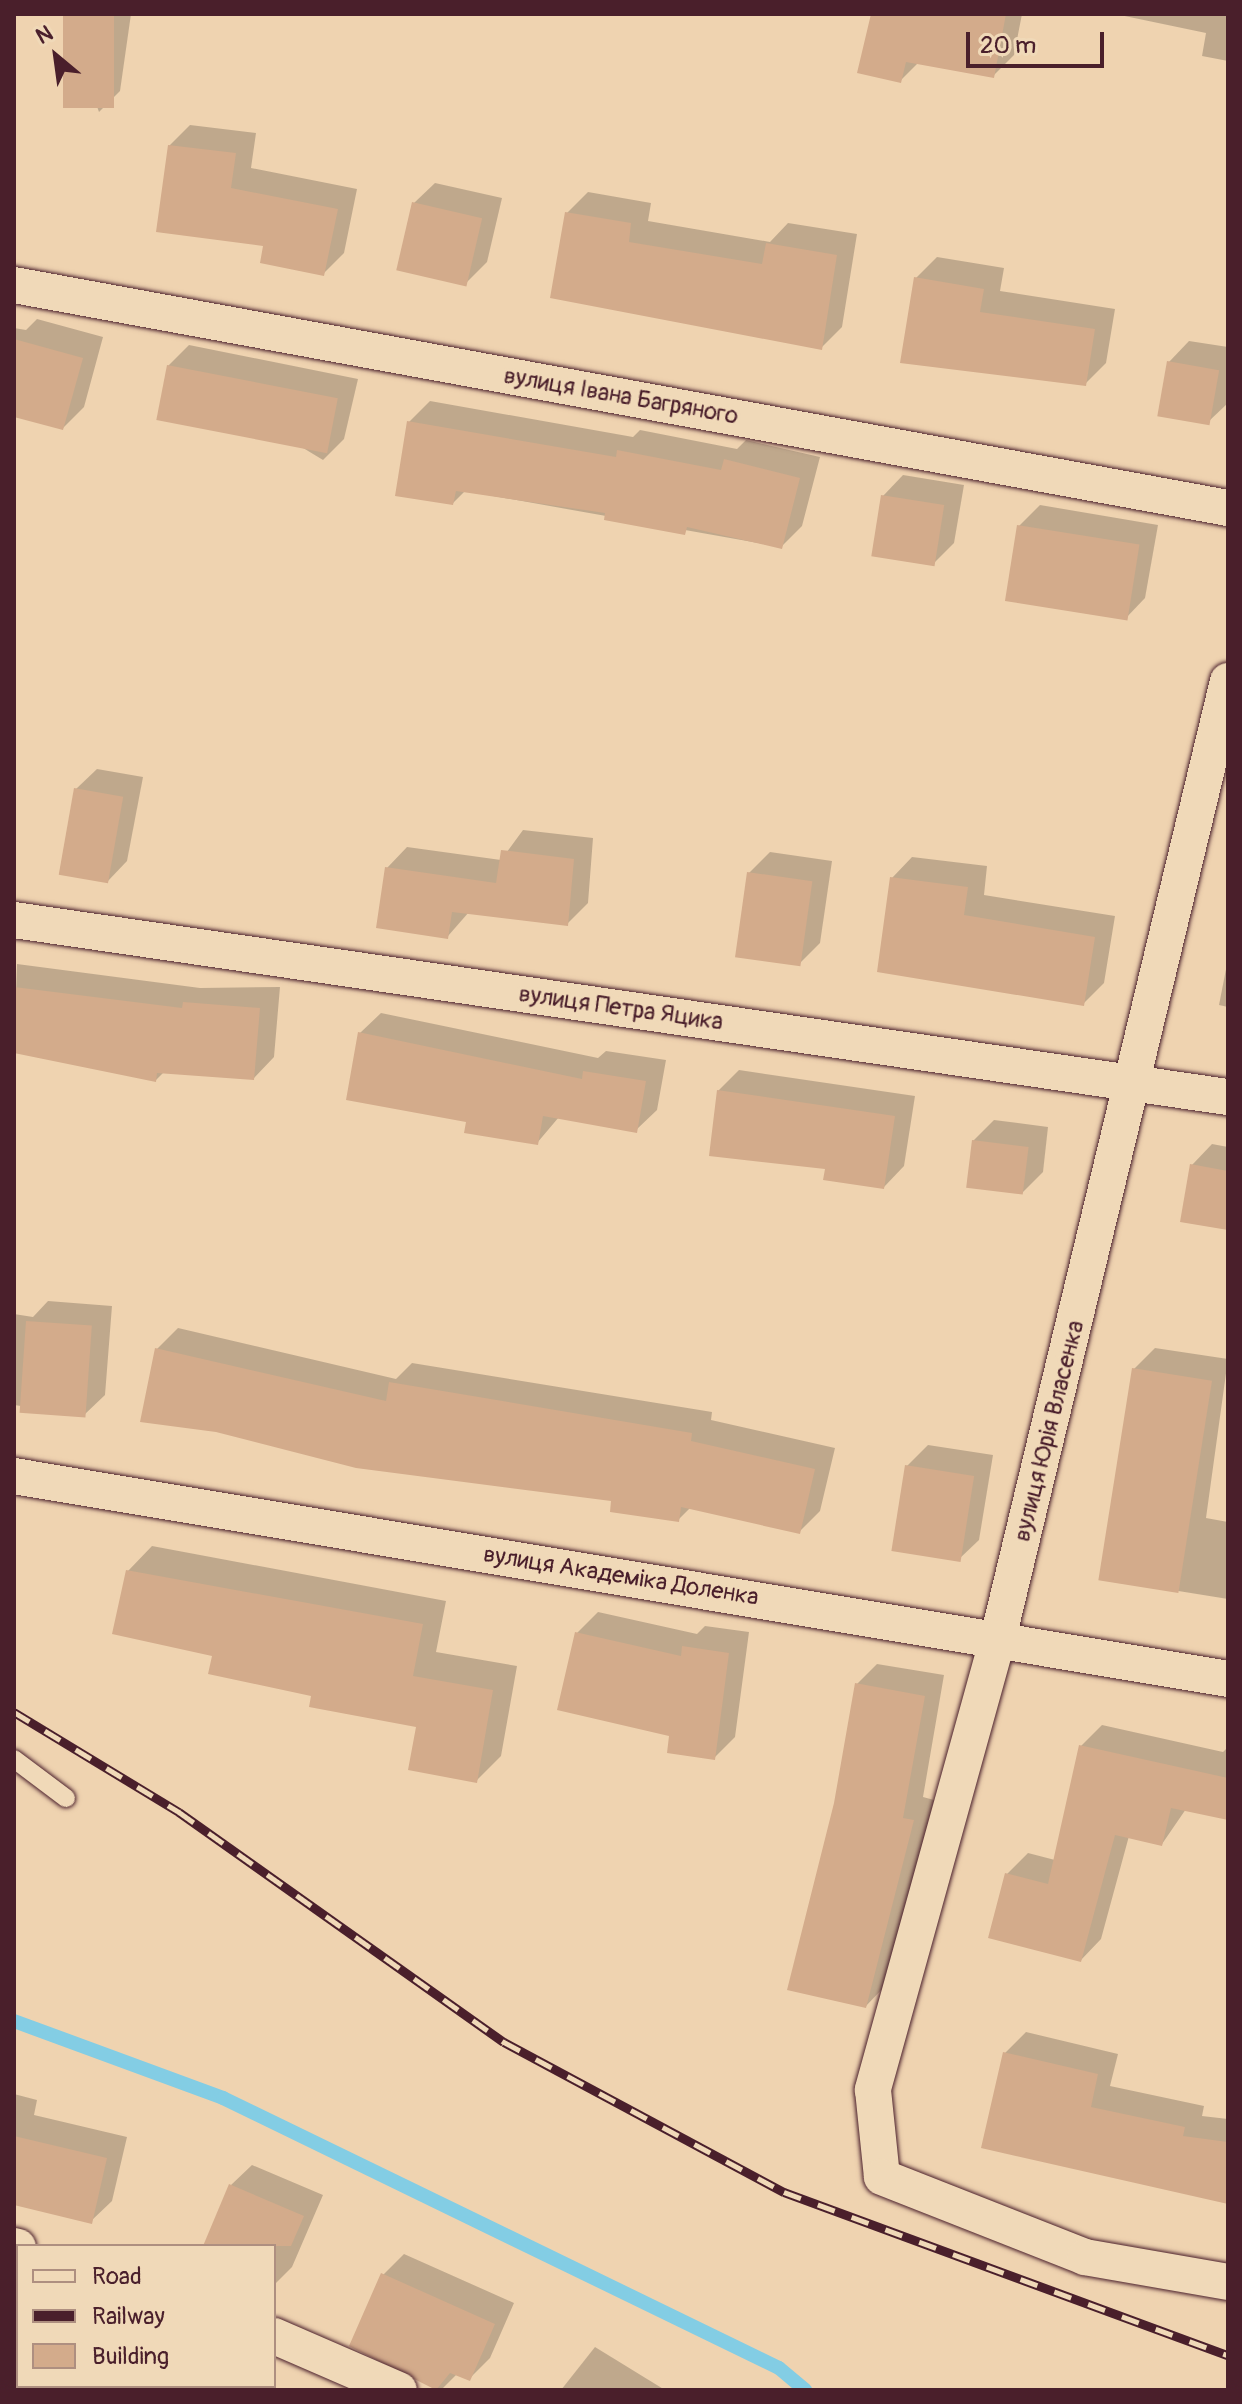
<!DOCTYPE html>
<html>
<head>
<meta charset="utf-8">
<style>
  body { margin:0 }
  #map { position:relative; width:1242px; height:2404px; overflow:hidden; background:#efd3b0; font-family:Pangolin,sans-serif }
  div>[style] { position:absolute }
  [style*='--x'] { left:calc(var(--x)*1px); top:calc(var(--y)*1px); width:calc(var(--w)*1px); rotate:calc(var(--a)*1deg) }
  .shadow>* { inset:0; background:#0003 }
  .stream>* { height:14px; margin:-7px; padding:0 7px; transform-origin:7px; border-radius:7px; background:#83cde4 }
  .building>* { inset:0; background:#d3ab8b; transform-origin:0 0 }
  .roads { filter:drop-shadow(0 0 2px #4a1f2b) drop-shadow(0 0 2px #4a1f2b) }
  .service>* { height:18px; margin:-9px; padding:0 9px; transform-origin:9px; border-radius:9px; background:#f0d9b8 }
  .minor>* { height:36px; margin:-18px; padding:0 18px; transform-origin:18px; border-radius:18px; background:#f0d9b8 }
  .rail>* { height:9px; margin-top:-4.5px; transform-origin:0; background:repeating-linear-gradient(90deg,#f0d9b8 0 18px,#4a1f2b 0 36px); box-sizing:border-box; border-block:2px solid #4a1f2b }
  span { translate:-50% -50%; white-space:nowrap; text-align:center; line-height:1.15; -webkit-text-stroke:6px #f0d9b8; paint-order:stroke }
  .street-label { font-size:24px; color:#4a1f2b }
  .frame { position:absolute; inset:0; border:16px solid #4a1f2b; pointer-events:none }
  .legend { position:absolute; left:16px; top:2244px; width:260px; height:144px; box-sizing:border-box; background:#f0d9b8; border:2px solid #ae8f80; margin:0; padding:10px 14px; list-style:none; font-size:24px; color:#4a1f2b }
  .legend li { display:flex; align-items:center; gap:16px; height:40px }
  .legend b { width:40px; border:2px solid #ae8f80 }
  .north { position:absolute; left:16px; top:16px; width:80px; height:80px; -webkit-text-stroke:6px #f0d9b8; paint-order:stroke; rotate:331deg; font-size:22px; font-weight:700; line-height:32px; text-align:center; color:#4a1f2b }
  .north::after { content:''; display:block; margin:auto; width:28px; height:36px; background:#4a1f2b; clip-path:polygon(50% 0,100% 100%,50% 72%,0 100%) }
  .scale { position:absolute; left:966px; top:32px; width:138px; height:36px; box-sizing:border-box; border:4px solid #4a1f2b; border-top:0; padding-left:10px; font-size:24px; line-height:28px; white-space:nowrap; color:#4a1f2b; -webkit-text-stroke:6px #f0d9b8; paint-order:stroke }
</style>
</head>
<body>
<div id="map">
  <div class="shadow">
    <i style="clip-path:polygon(65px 14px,131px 14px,120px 91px,99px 112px)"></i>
    <i style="clip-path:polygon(873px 14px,1022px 14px,1014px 55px,993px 76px,919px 62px,901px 80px)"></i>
    <i style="clip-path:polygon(1115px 14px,1228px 14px,1228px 61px,1202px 56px,1206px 33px)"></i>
    <i style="clip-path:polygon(190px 125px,256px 133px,251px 168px,357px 189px,344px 253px,323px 274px,266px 244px,169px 146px)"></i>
    <i style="clip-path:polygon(435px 183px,502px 198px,487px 262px,466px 283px,414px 203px)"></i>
    <i style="clip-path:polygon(588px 192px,651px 203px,648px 221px,770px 242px,788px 223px,857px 234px,842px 327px,821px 348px,567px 213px)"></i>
    <i style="clip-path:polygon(937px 257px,1004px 268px,1000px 291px,1115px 309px,1106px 363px,1085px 384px,916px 278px)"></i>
    <i style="clip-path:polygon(37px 319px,103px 337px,84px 407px,63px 428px,14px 414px,14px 328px,26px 330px)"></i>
    <i style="clip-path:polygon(1189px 341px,1228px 347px,1228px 403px,1208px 422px,1169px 362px)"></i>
    <i style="clip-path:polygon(189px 345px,358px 379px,344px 439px,323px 460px,168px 366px)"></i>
    <i style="clip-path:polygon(430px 401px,633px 437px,640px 430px,737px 449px,746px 440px,820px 457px,802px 526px,781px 547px,465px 491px,453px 503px,409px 422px)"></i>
    <i style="clip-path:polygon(903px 475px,964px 485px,954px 543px,933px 564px,883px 496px)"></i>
    <i style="clip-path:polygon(1040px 505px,1158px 525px,1145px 598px,1125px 619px,1019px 526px)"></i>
    <i style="clip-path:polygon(97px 769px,143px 777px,127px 861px,107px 882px,76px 789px)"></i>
    <i style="clip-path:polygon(523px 830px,593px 838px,588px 903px,567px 924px,469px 912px,448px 936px,387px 868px,407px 847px,501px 860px)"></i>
    <i style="clip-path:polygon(770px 852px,832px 861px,820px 943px,799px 964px,749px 873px)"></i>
    <i style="clip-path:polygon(912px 857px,987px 866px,984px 895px,1115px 916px,1104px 983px,1083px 1004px,892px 878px)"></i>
    <i style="clip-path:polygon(1228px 959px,1228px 1007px,1219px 1005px)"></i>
    <i style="clip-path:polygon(17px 964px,200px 988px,280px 987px,274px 1057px,254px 1078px,164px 1072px,156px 1080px,14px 1052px)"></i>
    <i style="clip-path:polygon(381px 1013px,598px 1058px,606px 1051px,666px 1060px,657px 1110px,636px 1130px,559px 1117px,537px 1143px,468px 1120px,360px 1033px)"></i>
    <i style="clip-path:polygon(739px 1070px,915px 1096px,904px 1166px,884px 1187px,827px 1167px,718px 1091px)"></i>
    <i style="clip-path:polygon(994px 1120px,1048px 1127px,1043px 1172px,1022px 1193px,973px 1141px)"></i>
    <i style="clip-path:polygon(1212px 1144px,1228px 1147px,1228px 1228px,1192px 1165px)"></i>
    <i style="clip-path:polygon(48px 1301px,112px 1306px,105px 1395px,84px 1415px,14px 1405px,14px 1314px,33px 1317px)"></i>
    <i style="clip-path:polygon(178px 1328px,396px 1379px,412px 1363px,712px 1412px,711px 1420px,835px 1448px,820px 1511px,799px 1532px,691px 1507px,678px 1520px,157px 1349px)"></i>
    <i style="clip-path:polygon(1155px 1348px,1228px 1359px,1206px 1518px,1228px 1522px,1228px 1599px,1104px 1579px,1134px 1369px)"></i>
    <i style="clip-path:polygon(928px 1445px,993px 1455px,979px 1540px,958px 1560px,907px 1466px)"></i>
    <i style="clip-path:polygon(152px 1546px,446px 1601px,436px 1652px,517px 1666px,501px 1756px,476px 1781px,418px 1726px,214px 1655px,128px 1571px)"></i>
    <i style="clip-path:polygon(598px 1612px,697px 1634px,705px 1626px,749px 1632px,735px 1737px,714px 1758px,672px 1734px,577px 1633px)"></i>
    <i style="clip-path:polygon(877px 1664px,944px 1675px,923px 1797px,934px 1800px,886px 1985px,866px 2006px,836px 1803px,857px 1684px)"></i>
    <i style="clip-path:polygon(1102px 1725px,1223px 1752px,1228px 1747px,1228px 1818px,1186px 1809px,1162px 1844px,1129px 1836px,1101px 1939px,1081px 1960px,1007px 1874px,1028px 1853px,1055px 1860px,1081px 1746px)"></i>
    <i style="clip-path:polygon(1026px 2032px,1118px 2054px,1110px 2086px,1204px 2106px,1202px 2116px,1228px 2119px,1228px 2200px,984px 2146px,1005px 2053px)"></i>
    <i style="clip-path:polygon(14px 2094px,37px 2100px,34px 2115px,127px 2137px,112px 2201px,91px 2221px,14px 2200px)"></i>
    <i style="clip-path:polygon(252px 2165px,323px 2195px,292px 2267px,274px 2285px,274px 2246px,205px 2246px,231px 2185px)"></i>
    <i style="clip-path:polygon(404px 2254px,514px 2303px,490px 2358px,469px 2379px,457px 2374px,441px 2390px,352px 2345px,383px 2275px)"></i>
    <i style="clip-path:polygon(595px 2347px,665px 2390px,561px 2390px)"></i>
  </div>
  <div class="stream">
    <i style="--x:14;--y:2021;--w:223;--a:20.2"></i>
    <i style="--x:223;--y:2098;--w:618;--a:25.9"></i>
    <i style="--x:779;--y:2368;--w:34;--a:40"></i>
  </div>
  <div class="building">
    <i style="left:63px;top:14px;width:51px;height:94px"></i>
    <i style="clip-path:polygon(871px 14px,1006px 14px,994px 78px,906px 62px,901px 83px,857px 73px)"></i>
    <i style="clip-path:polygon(168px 145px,236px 153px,231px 188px,338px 209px,324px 276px,260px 263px,263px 246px,156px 232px)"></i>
    <i style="left:412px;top:202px;width:72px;height:70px;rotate:13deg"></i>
    <i style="clip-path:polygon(565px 212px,631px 223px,629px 242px,762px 264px,766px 243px,837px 255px,822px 350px,550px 298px)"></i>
    <i style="clip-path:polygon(914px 277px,984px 289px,980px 312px,1095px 329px,1086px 386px,900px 363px)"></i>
    <i style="clip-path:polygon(14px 339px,83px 358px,63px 430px,14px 417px)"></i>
    <i style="left:1167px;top:361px;width:53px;height:56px;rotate:10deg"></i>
    <i style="left:167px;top:365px;width:174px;height:56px;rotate:11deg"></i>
    <i style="clip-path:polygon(407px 421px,616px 457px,617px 450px,721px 470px,724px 459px,800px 478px,782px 549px,687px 527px,685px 535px,604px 520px,605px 513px,456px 491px,453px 505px,395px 496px)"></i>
    <i style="left:881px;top:495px;width:64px;height:62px;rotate:9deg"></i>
    <i style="left:1017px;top:525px;width:124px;height:77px;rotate:9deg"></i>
    <i style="left:74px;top:788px;width:50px;height:88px;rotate:10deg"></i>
    <i style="clip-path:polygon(501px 850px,574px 859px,568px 926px,452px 912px,448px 939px,376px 928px,385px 867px,496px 883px)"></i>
    <i style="left:747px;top:872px;width:66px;height:86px;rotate:8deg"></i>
    <i style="clip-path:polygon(890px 877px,968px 887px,964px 915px,1095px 937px,1084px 1006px,877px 972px)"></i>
    <i style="clip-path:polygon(14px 987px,182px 1008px,183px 1002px,260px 1008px,254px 1080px,157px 1073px,156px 1082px,14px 1053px)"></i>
    <i style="clip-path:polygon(358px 1032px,582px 1079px,583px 1071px,646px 1081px,637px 1133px,543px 1116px,538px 1145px,464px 1133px,466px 1122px,346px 1100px)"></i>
    <i style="clip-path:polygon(717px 1090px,895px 1116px,884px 1189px,823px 1180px,825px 1169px,709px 1156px)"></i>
    <i style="left:972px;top:1140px;width:57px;height:48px;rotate:7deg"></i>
    <i style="clip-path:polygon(1190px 1164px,1228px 1171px,1228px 1230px,1180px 1222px)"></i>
    <i style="left:26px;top:1321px;width:66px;height:92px;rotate:4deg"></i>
    <i style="clip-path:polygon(155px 1348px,386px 1401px,389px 1382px,692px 1433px,691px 1441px,815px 1469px,800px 1534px,681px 1507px,679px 1522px,610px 1512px,611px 1501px,356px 1468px,216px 1432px,140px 1422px)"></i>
    <i style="left:1132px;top:1368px;width:81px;height:215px;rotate:9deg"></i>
    <i style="left:905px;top:1465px;width:70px;height:87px;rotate:9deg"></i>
    <i style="clip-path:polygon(126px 1570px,423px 1624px,413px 1676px,493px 1690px,477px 1783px,408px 1770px,416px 1727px,309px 1707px,311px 1696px,208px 1674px,212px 1656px,112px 1634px)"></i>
    <i style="clip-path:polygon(575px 1632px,681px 1656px,682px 1646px,729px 1653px,715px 1760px,667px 1753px,669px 1736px,557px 1710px)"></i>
    <i style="clip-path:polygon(855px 1683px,925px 1696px,903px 1818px,914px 1820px,866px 2008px,787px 1990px,834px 1803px)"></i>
    <i style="clip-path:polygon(1079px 1745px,1228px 1778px,1228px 1820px,1171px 1808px,1162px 1846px,1115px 1835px,1081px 1962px,988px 1938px,1005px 1873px,1048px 1884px)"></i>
    <i style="clip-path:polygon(1003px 2052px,1098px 2074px,1091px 2107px,1185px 2127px,1183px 2136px,1228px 2142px,1228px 2204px,981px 2148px)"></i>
    <i style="clip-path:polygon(14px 2136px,107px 2158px,92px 2224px,14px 2205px)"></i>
    <i style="clip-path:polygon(229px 2184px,304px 2216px,291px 2246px,203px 2246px)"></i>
    <i style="clip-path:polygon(381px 2273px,495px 2324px,470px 2381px,450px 2373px,436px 2390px,349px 2346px)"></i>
  </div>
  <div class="roads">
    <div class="service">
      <i style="--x:14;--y:1759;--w:65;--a:36.9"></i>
    </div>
    <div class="minor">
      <i style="--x:14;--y:285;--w:1234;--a:10.41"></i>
      <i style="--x:1228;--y:681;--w:984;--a:103.51"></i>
      <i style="--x:998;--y:1638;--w:469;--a:105.5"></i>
      <i style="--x:873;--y:2090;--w:87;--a:84.1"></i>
      <i style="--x:882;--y:2177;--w:218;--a:21.5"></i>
      <i style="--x:1085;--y:2257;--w:145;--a:9.9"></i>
      <i style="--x:14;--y:920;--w:1227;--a:8.3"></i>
      <i style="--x:14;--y:1476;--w:1231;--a:9.49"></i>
      <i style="--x:14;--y:2246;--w:4;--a:14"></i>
      <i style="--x:274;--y:2336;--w:136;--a:23.4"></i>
    </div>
  </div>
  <div class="rail">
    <i style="--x:14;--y:1712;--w:193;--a:31.2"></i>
    <i style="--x:179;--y:1812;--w:398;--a:35.3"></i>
    <i style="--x:504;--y:2042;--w:318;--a:28.2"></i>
    <i style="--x:784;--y:2192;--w:473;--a:20.2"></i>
  </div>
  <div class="street-label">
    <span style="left:621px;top:396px;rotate:10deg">вулиця Івана Багряного</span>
    <span style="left:621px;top:1008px;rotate:8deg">вулиця Петра Яцика</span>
    <span style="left:1049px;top:1431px;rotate:-76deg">вулиця Юрія Власенка</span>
    <span style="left:621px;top:1576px;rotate:9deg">вулиця Академіка Доленка</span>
  </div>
  <div class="frame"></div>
  <ul class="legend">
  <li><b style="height:10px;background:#f0d9b8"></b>Road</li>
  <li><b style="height:10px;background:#4a1f2b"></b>Railway</li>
  <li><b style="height:22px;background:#d3ab8b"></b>Building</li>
  </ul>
  <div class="north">N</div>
  <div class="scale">20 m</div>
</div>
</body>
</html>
